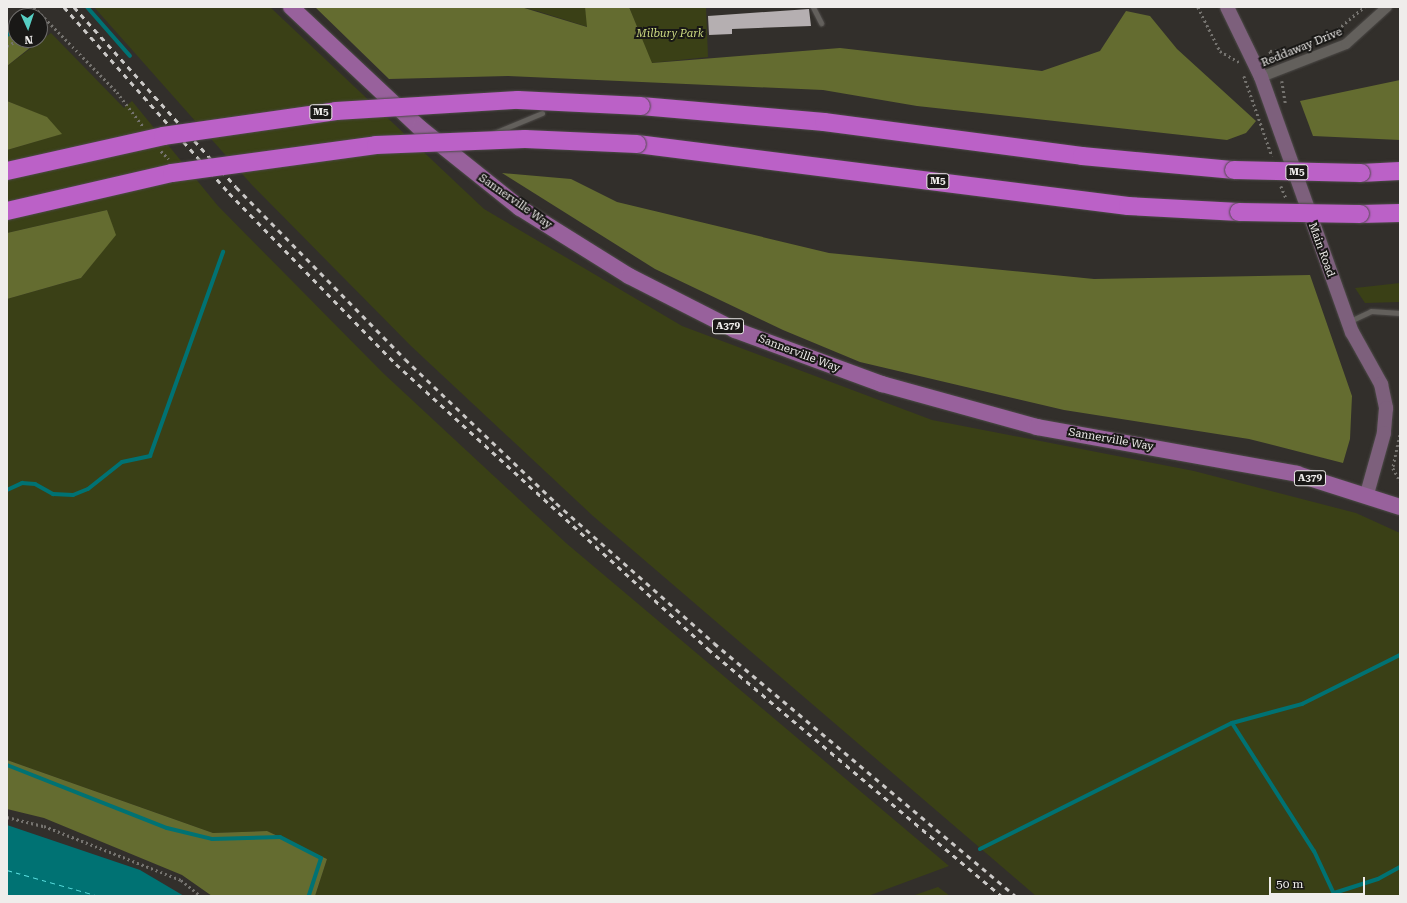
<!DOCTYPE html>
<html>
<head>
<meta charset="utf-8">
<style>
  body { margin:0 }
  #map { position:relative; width:1407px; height:903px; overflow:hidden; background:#322f2b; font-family:"Roboto Serif",serif }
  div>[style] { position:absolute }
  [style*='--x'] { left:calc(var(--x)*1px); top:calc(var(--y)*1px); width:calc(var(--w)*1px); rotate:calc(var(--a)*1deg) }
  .green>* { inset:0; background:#3a4016 }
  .forest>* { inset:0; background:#646c30 }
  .water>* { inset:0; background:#007273 }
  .stream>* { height:4px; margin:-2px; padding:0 2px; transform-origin:2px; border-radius:2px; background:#007273 }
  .ferry>* { height:1px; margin-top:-0.5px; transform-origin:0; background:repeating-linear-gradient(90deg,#5be0e1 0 5px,transparent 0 9px) }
  .building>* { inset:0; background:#b5afb1 }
  .path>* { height:2.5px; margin-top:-1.25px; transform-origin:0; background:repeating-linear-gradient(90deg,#75736f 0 2px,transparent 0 5px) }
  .roads { filter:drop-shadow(0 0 1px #4d4a48) drop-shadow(0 0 1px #4d4a48) }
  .lane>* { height:5px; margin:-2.5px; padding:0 2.5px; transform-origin:2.5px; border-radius:2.5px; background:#63605c }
  .street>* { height:10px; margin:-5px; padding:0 5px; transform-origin:5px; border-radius:5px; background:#63605c }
  .secondary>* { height:14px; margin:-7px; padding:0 7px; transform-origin:7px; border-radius:7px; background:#7d607c }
  .primary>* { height:16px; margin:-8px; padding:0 8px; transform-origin:8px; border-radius:8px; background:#98619c }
  .highway>* { height:18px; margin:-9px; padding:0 9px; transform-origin:9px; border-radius:9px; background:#bb61c7 }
  .rail>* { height:3px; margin-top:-1.5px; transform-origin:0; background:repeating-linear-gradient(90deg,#cbc9c7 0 5px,transparent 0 10px) }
  .bridges { filter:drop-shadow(0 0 1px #4d4a48) drop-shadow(0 0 1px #4d4a48) }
  .highway-bridge>* { height:18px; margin:-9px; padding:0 9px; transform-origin:9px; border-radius:9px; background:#bb61c7 }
  span { translate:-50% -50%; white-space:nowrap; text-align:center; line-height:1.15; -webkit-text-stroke:4px #191816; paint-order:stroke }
  .shield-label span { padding:1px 3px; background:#191816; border:1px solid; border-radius:3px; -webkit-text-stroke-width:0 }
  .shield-label { font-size:10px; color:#efedeb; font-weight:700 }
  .park-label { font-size:11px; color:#cddb82; font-style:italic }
  .street-label { font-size:11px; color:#efedeb }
  .frame { position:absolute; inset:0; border:8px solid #efedeb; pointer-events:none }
  .north { position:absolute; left:8px; top:8px; width:40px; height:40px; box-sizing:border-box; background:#191816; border:1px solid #6f6d6b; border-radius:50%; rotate:177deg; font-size:11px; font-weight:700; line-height:16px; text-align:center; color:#efedeb }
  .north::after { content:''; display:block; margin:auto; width:14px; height:18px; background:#56cec3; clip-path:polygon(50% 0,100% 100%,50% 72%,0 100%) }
  .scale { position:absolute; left:1269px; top:877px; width:96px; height:18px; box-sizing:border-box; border:2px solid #efedeb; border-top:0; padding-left:5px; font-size:12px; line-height:14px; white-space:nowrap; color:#efedeb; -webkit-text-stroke:3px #191816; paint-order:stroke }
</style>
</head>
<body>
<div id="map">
  <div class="green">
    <i style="clip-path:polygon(94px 7px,270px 7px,484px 209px,682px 326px,932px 420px,1194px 471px,1356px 513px,1400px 533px,1400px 896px,1036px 896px,593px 516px,411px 346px,252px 185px)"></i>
    <i style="clip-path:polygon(521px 7px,585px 7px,588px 27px,537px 11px)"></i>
    <i style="clip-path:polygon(629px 7px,706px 7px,708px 57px,651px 63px)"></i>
    <i style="clip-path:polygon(51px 33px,124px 108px,132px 101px,218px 206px,383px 373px,566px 543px,949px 866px,868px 896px,315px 896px,327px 859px,267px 831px,213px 833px,7px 760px,7px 299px,81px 278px,115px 235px,107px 210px,7px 233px,7px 150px,61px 134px,46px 117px,7px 101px,7px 66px)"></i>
    <i style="clip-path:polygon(1400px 283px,1400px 302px,1365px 303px,1355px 288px)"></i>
    <i style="clip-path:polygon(938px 887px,950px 896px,912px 896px)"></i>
  </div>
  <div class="forest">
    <i style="clip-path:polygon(315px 7px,521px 7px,587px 27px,585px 7px,629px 7px,652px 63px,840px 48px,1042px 71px,1100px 51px,1126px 11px,1150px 16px,1177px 49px,1256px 121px,1246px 133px,1227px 140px,917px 106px,823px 90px,508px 76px,389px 79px)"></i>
    <i style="clip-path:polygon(16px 24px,16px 40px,41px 39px,7px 66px,7px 27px)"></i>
    <i style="clip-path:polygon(1400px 80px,1400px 140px,1313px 136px,1300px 101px)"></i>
    <i style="clip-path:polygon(7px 101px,47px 117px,62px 134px,7px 150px)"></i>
    <i style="clip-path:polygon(502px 173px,571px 179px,617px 202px,829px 253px,1094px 279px,1310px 275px,1352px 396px,1350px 439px,1343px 463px,1249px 439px,1064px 410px,860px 362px,783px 330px,655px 269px)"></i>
    <i style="clip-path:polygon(107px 210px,116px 235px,81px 278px,7px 299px,7px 233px)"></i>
    <i style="clip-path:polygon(7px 760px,213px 833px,267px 831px,327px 859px,315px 896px,212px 896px,182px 875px,44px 818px,7px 809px)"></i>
  </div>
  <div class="water">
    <i style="clip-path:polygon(7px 825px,140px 870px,184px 896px,7px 896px)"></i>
  </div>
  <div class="stream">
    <i style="--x:87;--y:7;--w:65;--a:48.7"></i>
    <i style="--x:7;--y:35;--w:10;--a:-24"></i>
    <i style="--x:7;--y:490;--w:17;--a:-25"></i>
    <i style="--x:22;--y:483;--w:13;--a:4"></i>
    <i style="--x:35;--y:484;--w:21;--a:29"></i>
    <i style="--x:53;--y:494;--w:20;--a:3"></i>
    <i style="--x:73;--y:495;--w:16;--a:-22"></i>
    <i style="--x:88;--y:489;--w:43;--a:-38.5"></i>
    <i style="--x:122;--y:462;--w:29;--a:-12"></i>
    <i style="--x:150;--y:456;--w:217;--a:-70.3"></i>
    <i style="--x:1232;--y:723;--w:152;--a:57.4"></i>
    <i style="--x:1314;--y:851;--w:50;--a:65"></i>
    <i style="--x:7;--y:765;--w:172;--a:21.5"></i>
    <i style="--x:167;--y:828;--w:46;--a:13.7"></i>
    <i style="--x:212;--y:839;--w:68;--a:-1.7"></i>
    <i style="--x:280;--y:837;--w:46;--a:27.1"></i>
    <i style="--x:321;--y:858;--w:40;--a:108"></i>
    <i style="--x:980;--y:849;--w:282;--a:-26.6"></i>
    <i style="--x:1232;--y:723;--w:73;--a:-15.2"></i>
    <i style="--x:1302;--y:704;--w:110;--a:-26.6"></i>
    <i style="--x:1334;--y:893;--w:46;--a:-17.7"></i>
    <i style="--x:1378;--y:879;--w:25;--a:-29"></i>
  </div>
  <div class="ferry">
    <i style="--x:7;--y:870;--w:96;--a:15.8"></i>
  </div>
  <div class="building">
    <i style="clip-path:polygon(809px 9px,811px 26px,732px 29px,732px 34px,709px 35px,708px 16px)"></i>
  </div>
  <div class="path">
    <i style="--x:34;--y:7;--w:119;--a:45.7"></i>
    <i style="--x:117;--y:92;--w:43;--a:52.6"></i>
    <i style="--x:1198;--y:7;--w:49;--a:63.4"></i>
    <i style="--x:1220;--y:51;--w:22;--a:30"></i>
    <i style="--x:40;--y:28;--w:8;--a:-45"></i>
    <i style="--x:1326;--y:39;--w:50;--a:-40.1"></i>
    <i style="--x:7;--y:46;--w:13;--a:-29"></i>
    <i style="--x:1270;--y:51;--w:11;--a:68"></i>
    <i style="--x:1270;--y:51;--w:29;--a:-4"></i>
    <i style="--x:1244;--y:76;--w:85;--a:70.7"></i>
    <i style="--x:1282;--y:81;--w:24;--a:81"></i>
    <i style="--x:161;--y:151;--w:11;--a:45"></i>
    <i style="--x:1281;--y:186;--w:13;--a:67"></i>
    <i style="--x:1400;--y:435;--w:34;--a:102"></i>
    <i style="--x:1393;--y:468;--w:15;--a:62"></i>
    <i style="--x:7;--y:817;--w:38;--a:14"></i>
    <i style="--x:44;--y:826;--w:147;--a:21.5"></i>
    <i style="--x:181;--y:880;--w:26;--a:39"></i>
  </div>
  <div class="roads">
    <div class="lane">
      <i style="--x:813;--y:7;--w:18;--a:63"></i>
      <i style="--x:494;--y:133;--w:52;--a:-22.6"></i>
      <i style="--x:1350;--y:321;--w:23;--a:-25"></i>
      <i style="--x:1371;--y:311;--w:29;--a:4"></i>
    </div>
    <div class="street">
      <i style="--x:1261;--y:77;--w:91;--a:-21.2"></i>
      <i style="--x:1346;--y:44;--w:55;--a:-42.1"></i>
    </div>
    <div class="secondary">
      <i style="--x:1227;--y:7;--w:78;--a:64.1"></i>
      <i style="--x:1261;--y:77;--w:271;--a:70.4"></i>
      <i style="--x:1352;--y:332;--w:60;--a:60.9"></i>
      <i style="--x:1381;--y:384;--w:25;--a:78"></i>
      <i style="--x:1386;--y:408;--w:25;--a:95"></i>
      <i style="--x:1384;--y:433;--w:63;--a:105.6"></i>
    </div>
    <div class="primary">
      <i style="--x:291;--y:7;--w:177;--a:43.2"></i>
      <i style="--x:420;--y:128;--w:128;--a:38.7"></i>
      <i style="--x:520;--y:208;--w:128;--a:32"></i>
      <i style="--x:629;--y:276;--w:119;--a:27"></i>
      <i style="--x:735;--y:330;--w:157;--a:20.2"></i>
      <i style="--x:882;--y:384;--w:161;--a:15.5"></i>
      <i style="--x:1037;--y:427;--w:264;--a:10.2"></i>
      <i style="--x:1297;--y:474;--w:108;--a:17.8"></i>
    </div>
    <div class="highway">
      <i style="--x:641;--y:106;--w:184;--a:5"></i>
      <i style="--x:824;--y:122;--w:260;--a:7.5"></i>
      <i style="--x:1082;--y:156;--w:153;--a:5.3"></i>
      <i style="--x:637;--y:144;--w:495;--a:7.2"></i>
      <i style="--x:1128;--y:206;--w:111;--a:3.1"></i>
      <i style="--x:1361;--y:173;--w:39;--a:-3"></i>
      <i style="--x:1360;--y:214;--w:40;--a:-1.4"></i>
    </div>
  </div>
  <div class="rail">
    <i style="--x:64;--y:7;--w:249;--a:48.4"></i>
    <i style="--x:229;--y:193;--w:239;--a:45.7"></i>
    <i style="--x:396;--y:364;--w:423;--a:42.4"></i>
    <i style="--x:708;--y:649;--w:383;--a:40.1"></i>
    <i style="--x:74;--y:7;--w:242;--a:48"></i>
    <i style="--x:236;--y:187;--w:241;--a:45.5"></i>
    <i style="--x:405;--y:359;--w:209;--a:43.6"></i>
    <i style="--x:556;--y:503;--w:211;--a:41.5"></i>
    <i style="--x:714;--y:643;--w:393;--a:40"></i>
  </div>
  <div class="bridges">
    <div class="highway-bridge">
      <i style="--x:1234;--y:170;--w:127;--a:1.4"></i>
      <i style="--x:7;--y:171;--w:160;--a:-12.6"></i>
      <i style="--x:163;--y:136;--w:175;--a:-8.2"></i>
      <i style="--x:336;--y:111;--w:182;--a:-3.5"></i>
      <i style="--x:518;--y:100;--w:123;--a:2.8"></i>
      <i style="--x:7;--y:211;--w:169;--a:-13"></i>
      <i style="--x:172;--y:173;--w:206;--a:-7.8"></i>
      <i style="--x:376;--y:145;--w:149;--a:-2.3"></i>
      <i style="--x:525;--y:139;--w:112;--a:2.6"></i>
      <i style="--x:1239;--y:212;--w:121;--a:0.9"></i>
    </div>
  </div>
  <div class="shield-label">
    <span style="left:321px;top:112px">M5</span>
    <span style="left:1297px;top:172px">M5</span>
    <span style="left:938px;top:181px">M5</span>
    <span style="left:728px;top:326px">A379</span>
    <span style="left:1310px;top:478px">A379</span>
  </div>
  <div class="park-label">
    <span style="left:670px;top:34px">Milbury Park</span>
  </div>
  <div class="street-label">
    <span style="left:1302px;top:48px;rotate:-22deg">Reddaway Drive</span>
    <span style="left:515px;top:202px;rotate:35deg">Sannerville Way</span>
    <span style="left:1321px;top:250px;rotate:70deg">Main Road</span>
    <span style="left:799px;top:354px;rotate:21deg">Sannerville Way</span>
    <span style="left:1111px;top:440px;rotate:10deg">Sannerville Way</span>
  </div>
  <div class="frame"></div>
  <div class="north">N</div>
  <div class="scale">50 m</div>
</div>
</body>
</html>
